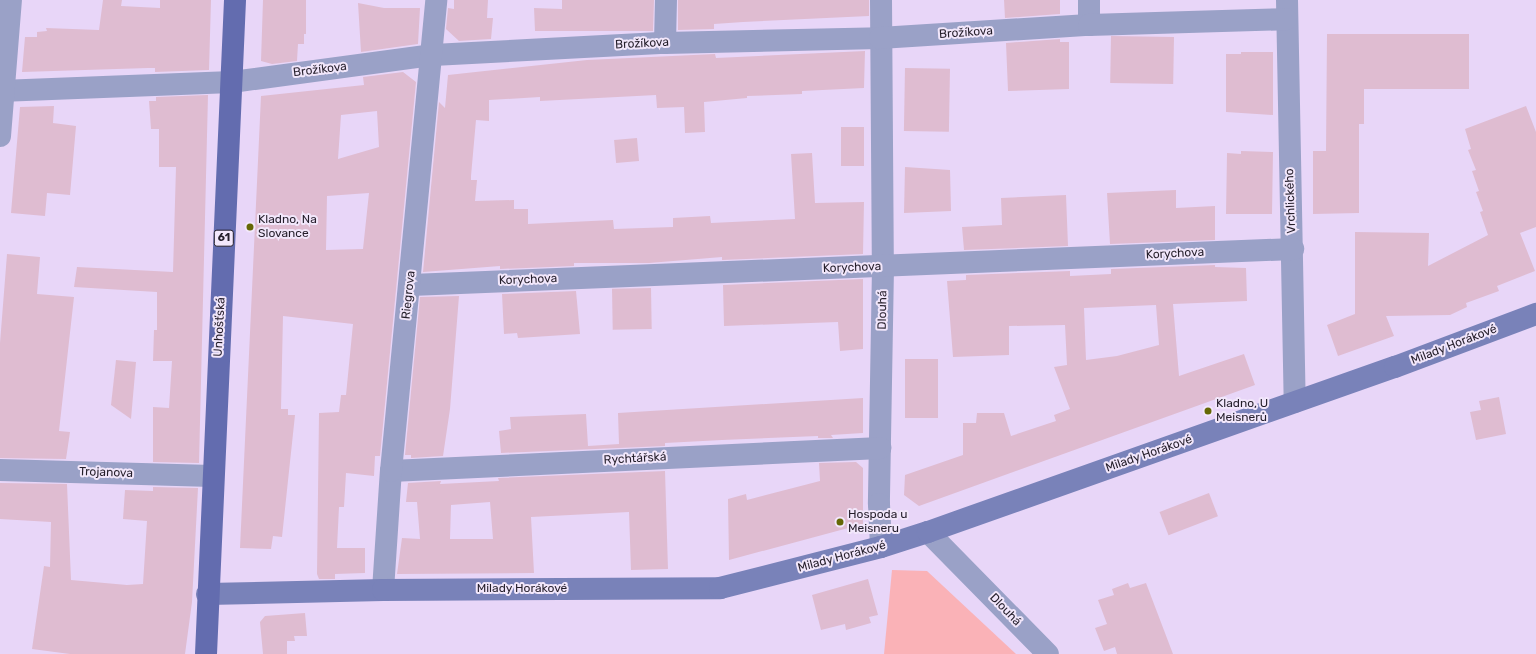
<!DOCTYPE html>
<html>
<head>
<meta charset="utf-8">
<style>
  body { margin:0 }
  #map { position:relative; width:1536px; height:654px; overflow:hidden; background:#e8d6f8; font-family:Rubik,sans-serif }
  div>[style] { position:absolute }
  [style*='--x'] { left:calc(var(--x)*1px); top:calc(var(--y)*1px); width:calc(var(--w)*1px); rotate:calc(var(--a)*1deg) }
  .green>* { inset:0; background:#fab2b7 }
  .building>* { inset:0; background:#dfbcd1; transform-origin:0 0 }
  .minor>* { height:22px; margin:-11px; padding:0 11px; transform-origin:11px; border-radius:11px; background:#9aa1c7 }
  .secondary>* { height:22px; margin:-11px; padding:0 11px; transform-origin:11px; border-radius:11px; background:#7982b9 }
  .primary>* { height:22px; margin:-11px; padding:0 11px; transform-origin:11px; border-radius:11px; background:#636caf }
  .dots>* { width:11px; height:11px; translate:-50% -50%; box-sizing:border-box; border:2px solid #f2e7fb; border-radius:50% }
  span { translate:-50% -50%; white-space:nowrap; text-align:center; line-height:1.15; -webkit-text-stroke:4px #f2e7fb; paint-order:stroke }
  .shield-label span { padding:1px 3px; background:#f2e7fb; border:1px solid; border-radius:3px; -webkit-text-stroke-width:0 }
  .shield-label { font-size:11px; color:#241e2a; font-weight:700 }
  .street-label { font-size:12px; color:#241e2a }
  .poi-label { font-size:12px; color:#241e2a }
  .left { translate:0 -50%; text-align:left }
</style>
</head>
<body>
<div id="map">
  <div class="green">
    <i style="clip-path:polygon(892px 570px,927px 571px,1016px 654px,884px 654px)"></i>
  </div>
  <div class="building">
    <i style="clip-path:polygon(103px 0,122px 0,121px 6px,160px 8px,160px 0,211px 0,209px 70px,155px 72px,155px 68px,148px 68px,22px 72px,25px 37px,37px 37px,37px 32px,47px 31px,46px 28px,99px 30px)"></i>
    <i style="clip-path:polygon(263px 0,306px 0,306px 34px,304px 34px,304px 44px,298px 44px,297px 61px,272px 64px,261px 61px)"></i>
    <i style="clip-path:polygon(454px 0,488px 0,487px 18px,493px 18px,491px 39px,459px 41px,446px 29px,448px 8px,454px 9px)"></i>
    <i style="clip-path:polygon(562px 0,654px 0,653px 31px,535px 31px,534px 8px,562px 9px)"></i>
    <i style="clip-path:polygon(678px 0,869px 0,869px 16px,743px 22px,714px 24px,714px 29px,678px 30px)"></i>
    <i style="clip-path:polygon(1004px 0,1060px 0,1060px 14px,1005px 18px)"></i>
    <i style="clip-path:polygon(358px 3px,384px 8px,420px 8px,418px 44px,361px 52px)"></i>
    <i style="clip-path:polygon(1327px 34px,1469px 34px,1469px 89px,1364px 89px,1364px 124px,1359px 124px,1359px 213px,1313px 214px,1313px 151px,1326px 151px)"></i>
    <i style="left:1174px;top:37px;width:47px;height:63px;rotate:91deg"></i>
    <i style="clip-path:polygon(1060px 39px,1060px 42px,1069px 42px,1069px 89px,1008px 91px,1006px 43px)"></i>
    <i style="clip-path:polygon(865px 51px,864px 88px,802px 91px,802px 94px,747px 96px,747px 98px,704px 102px,705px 132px,685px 133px,684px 107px,657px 108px,656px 95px,540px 101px,540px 97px,489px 100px,489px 121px,476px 120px,471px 176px,471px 180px,477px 180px,475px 201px,514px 200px,514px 209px,528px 209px,528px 224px,613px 220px,614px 229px,673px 227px,673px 218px,710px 216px,711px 223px,795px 219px,791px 154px,812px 153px,815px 203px,864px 202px,863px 254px,722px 260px,722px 257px,649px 263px,574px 263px,574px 266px,500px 269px,500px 266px,423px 272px,439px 102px,445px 108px,448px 75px,587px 60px,715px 54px,716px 58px)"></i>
    <i style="clip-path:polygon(1241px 52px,1273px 52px,1273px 115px,1226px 112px,1226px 54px,1241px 54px)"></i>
    <i style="left:905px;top:68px;width:45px;height:63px;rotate:1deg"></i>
    <i style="clip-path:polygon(evenodd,403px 72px,416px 82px,380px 456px,375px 456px,374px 476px,346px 473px,344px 507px,339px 507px,337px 548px,365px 548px,365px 573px,335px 574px,335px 579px,319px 579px,317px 574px,319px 413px,339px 412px,341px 395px,346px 395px,353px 324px,283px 316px,281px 409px,288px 409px,288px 415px,295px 415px,282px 537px,273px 536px,271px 549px,240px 548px,261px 96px,364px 85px,363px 77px,403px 72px,377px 111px,379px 147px,338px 159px,341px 115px,377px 111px,403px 72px,369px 193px,363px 249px,326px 250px,327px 196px,369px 193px)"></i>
    <i style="clip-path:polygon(208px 95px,199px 463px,153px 462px,153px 407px,169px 408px,172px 361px,153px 361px,154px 330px,157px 330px,157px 292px,74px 287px,77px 267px,173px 272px,176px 167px,159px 167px,159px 129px,151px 129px,149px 101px,156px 101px,156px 97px)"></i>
    <i style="clip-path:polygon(54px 106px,53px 123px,76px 126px,70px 195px,47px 193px,45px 216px,11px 213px,20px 107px)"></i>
    <i style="clip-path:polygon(1526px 106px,1536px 132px,1536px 227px,1520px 233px,1535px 271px,1497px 286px,1499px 291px,1466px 303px,1467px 307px,1450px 315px,1386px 316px,1394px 336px,1338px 356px,1327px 325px,1355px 314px,1355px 232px,1429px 233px,1428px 266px,1488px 235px,1480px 212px,1483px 211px,1476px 192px,1479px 191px,1472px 171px,1476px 170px,1468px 150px,1471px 149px,1465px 129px)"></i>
    <i style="left:841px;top:127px;width:23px;height:39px"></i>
    <i style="left:637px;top:138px;width:23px;height:23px;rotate:85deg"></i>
    <i style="clip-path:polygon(1241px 151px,1273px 152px,1272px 214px,1226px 214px,1227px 153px,1241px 154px)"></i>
    <i style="clip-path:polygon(905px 167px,950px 170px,951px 211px,904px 213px)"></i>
    <i style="clip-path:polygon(1176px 190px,1176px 208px,1215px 206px,1215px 240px,1110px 244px,1107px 193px)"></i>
    <i style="clip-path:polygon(1066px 195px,1068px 246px,964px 250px,962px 227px,1002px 225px,1001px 198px)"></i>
    <i style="clip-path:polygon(7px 254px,40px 257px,37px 294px,74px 297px,59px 431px,70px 432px,66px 459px,0 458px,0 343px)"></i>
    <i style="clip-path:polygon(evenodd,1215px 265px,1215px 267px,1246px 268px,1247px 301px,1173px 304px,1179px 376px,1244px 354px,1255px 385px,919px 506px,904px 495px,905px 475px,963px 455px,963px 423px,976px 423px,977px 413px,1004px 413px,1011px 436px,1056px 421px,1054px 415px,1070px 409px,1054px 367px,1067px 365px,1065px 325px,1009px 326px,1009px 355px,953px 357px,947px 281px,966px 280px,966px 275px,1070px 271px,1070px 276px,1111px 274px,1111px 269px,1215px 265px,1156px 305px,1159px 345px,1117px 356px,1086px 360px,1084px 308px,1156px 305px)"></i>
    <i style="clip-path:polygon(863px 279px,863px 349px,840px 351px,838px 322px,724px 326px,723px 285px)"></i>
    <i style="left:651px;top:288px;width:41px;height:39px;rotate:89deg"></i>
    <i style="clip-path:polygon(576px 291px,580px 334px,518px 338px,517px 333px,504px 334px,502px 294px)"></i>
    <i style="clip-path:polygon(459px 296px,450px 409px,443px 456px,411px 458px,411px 455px,405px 455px,420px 297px)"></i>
    <i style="left:905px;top:359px;width:33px;height:59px"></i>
    <i style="clip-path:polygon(116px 360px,136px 362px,131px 419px,111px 405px)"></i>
    <i style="clip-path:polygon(1499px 397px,1506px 434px,1476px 440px,1470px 412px,1481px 410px,1479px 401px)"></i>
    <i style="clip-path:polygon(863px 398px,863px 433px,831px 435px,833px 438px,818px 438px,818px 436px,722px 440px,665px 443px,665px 446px,501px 453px,499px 431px,511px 429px,510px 417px,586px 414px,588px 446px,619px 444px,618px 413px)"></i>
    <i style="clip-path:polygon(856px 462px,863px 468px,863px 524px,729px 560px,728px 499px,746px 494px,747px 500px,820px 481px,819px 463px)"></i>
    <i style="clip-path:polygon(evenodd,665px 471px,668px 569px,631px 570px,629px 512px,531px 517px,534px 573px,397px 574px,402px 538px,420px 539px,417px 502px,406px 502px,408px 483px,441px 481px,440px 484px,499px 481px,498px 478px,665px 471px,490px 502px,493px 539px,450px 539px,451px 505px,490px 502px)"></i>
    <i style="clip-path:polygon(0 483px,67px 484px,71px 580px,127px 585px,143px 584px,147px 521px,123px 519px,125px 490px,153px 491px,153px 487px,198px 488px,192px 602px,185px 654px,70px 654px,32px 649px,44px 566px,50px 567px,51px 522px,0 519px)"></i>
    <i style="left:1209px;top:493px;width:25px;height:53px;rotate:69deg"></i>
    <i style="clip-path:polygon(868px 579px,878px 615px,869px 617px,871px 623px,846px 630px,845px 624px,821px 630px,812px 595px)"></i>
    <i style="clip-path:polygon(1128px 583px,1130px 588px,1146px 583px,1173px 654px,1117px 654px,1115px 647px,1104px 651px,1095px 628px,1107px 624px,1098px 600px,1114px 595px,1112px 589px)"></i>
    <i style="clip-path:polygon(305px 613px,307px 636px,294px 636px,295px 641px,287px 641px,287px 654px,263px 654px,260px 622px,265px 616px)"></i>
  </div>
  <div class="minor">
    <i style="--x:881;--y:0;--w:267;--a:89.6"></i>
    <i style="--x:883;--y:267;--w:237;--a:91"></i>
    <i style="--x:879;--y:504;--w:43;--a:87.3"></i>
    <i style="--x:1287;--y:0;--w:402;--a:88.9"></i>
    <i style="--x:1089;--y:25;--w:25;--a:-90"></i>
    <i style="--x:665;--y:43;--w:43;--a:-88.7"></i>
    <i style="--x:0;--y:91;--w:232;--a:-2.2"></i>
    <i style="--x:232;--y:82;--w:203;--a:-7.7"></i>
    <i style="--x:433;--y:55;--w:232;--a:-3"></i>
    <i style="--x:665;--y:43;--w:215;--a:-1.3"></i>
    <i style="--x:880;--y:38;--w:209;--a:-3.6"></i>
    <i style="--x:1089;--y:25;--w:197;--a:-1.7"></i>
    <i style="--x:0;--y:136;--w:136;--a:-85.4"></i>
    <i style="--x:411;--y:285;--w:883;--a:-2.34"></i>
    <i style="--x:0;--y:470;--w:212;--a:1.6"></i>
    <i style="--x:391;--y:471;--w:490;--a:-2.7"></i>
    <i style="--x:928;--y:532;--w:171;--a:45.5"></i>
    <i style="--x:383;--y:590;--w:119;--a:-86.2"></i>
    <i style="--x:391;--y:471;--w:473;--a:-84.5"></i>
  </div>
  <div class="secondary">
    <i style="--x:207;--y:594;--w:176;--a:-1.3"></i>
    <i style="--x:383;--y:590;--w:337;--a:-0.3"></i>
    <i style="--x:720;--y:588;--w:166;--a:-14.3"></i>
    <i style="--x:881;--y:547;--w:49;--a:-17.7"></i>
    <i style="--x:928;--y:532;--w:495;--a:-19.5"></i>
    <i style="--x:1395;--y:367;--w:151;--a:-20.6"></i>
  </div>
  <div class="primary">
    <i style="--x:206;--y:654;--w:655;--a:-87.46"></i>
  </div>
  <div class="dots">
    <i style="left:250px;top:227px;background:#656805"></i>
    <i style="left:1208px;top:411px;background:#656805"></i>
    <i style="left:840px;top:522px;background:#656805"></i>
  </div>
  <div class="shield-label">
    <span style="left:224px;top:238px">61</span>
  </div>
  <div class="street-label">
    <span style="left:966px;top:33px;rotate:-4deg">Brožíkova</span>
    <span style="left:642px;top:44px;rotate:-3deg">Brožíkova</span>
    <span style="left:320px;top:70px;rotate:-7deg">Brožíkova</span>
    <span style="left:1291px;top:201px;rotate:-92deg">Vrchlického</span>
    <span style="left:1175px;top:254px;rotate:-3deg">Korychova</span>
    <span style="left:852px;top:268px;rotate:-2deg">Korychova</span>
    <span style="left:528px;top:280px;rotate:-2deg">Korychova</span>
    <span style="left:409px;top:295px;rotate:-84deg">Riegrova</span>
    <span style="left:883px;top:310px;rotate:-89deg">Dlouhá</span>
    <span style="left:220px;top:327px;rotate:-87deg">Unhošťská</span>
    <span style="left:1454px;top:345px;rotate:-21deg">Milady Horákové</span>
    <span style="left:1149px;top:454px;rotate:-19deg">Milady Horákové</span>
    <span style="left:635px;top:459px;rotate:-3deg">Rychtářská</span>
    <span style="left:106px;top:473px;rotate:2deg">Trojanova</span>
    <span style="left:842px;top:557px;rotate:-15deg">Milady Horákové</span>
    <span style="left:522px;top:589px">Milady Horákové</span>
    <span style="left:1005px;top:610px;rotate:46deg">Dlouhá</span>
  </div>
  <div class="poi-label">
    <span class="left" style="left:258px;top:227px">Kladno, Na<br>Slovance</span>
    <span class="left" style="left:1216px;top:411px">Kladno, U<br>Meisnerů</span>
    <span class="left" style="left:848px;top:522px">Hospoda u<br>Meisneru</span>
  </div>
</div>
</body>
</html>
